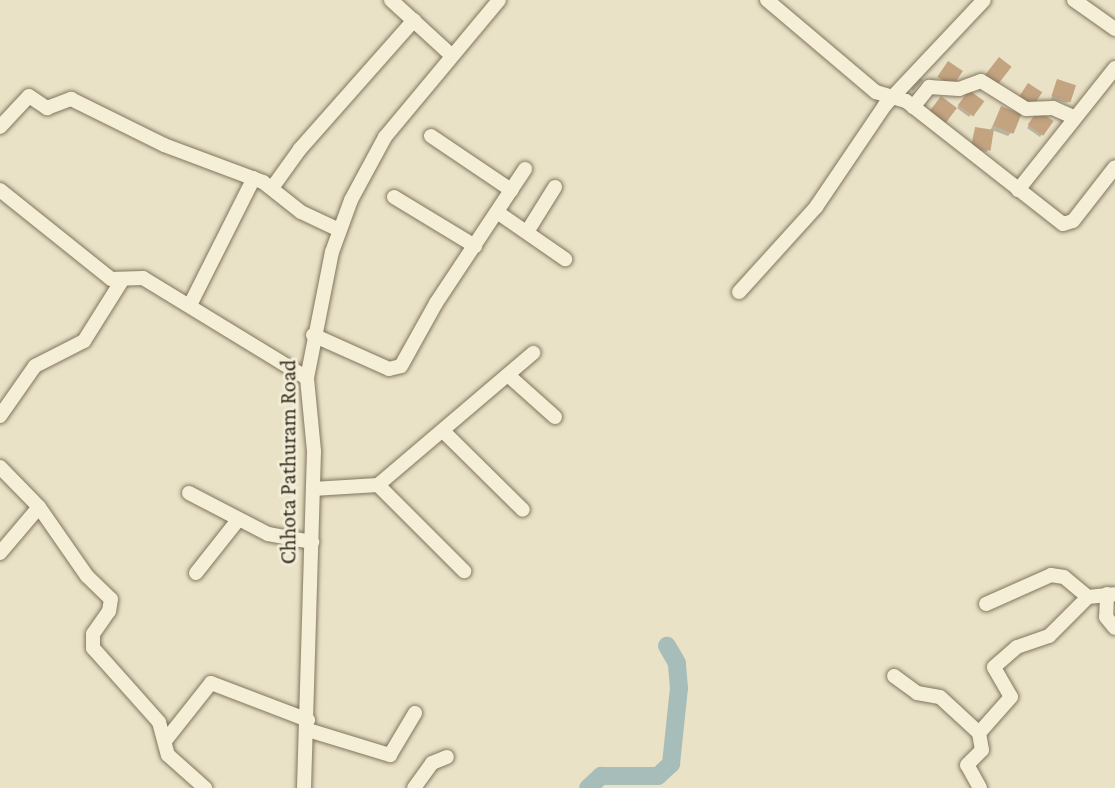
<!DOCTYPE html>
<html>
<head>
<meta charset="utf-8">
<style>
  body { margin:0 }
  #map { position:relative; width:1115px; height:788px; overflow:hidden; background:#e9e2c6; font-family:"Crimson Pro",serif }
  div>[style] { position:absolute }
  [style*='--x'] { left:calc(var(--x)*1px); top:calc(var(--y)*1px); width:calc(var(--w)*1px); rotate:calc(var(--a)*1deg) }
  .shadow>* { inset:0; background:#0003; transform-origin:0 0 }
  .river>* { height:18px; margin:-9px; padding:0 9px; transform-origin:9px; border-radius:9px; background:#a7bdb9 }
  .building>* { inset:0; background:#c3a380; transform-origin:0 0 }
  .roads { filter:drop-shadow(0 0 2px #82755e) drop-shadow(0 0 2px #82755e) }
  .minor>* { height:14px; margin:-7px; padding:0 7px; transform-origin:7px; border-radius:7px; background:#f5efd8 }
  span { translate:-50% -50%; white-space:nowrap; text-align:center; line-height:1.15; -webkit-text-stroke:6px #f1ecd5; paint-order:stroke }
  .street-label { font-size:22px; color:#342c20 }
</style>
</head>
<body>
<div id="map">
  <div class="shadow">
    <i style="clip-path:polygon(919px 77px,923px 80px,913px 91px,910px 88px)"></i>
    <i style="clip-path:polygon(1057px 81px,1069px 101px,1067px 103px,1051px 99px)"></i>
    <i style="left:969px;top:92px;width:15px;height:20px;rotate:37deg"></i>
    <i style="clip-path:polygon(1001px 108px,1012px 132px,1008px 136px,992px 130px,987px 152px,970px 150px,974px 132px,990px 131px)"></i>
    <i style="clip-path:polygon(1036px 115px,1042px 134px,1040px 137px,1027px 128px)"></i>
  </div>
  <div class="river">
    <i style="--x:588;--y:788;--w:18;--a:-43"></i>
    <i style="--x:601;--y:776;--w:57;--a:0"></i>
    <i style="--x:658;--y:776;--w:18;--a:-43"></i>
    <i style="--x:671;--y:764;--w:76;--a:-84"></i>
    <i style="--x:679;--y:688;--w:25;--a:-95"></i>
    <i style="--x:677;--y:663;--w:20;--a:-120"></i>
  </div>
  <div class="building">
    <i style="left:999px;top:57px;width:16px;height:24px;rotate:38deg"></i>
    <i style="left:948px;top:61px;width:18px;height:19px;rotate:34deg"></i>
    <i style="left:1057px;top:79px;width:20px;height:18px;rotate:18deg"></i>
    <i style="left:1028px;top:83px;width:17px;height:18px;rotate:33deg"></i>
    <i style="left:969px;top:90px;width:19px;height:19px;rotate:36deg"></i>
    <i style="left:941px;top:96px;width:20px;height:20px;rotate:37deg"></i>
    <i style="left:1001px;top:106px;width:22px;height:21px;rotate:22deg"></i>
    <i style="left:1038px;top:110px;width:19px;height:18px;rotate:35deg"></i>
    <i style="left:975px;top:127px;width:19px;height:21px;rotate:9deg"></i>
  </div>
  <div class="roads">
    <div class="minor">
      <i style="--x:391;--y:0;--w:81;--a:42.5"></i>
      <i style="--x:767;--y:0;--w:143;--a:40.2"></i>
      <i style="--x:876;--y:92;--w:31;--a:17"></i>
      <i style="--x:906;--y:101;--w:199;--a:38.1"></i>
      <i style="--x:1063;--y:224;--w:10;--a:-17"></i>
      <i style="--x:1073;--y:221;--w:68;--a:-52.1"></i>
      <i style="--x:1074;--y:0;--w:50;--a:35.3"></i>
      <i style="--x:913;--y:107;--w:26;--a:-51"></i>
      <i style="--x:929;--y:87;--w:30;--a:4"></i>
      <i style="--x:959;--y:89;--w:23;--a:-20"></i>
      <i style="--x:981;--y:81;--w:53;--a:31.9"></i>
      <i style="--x:1026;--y:109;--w:27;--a:-2"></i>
      <i style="--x:1053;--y:108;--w:24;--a:24"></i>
      <i style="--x:0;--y:127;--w:42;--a:-46.9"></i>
      <i style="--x:29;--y:96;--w:22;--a:34"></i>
      <i style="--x:47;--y:108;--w:26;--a:-21"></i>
      <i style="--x:71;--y:99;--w:104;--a:26.3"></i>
      <i style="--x:164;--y:145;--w:106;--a:20.5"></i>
      <i style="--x:263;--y:182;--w:48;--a:38.3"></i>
      <i style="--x:301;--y:212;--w:42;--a:25.3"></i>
      <i style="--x:431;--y:136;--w:97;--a:34"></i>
      <i style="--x:272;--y:188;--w:48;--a:-54.3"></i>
      <i style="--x:300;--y:149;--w:172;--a:-48.5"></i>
      <i style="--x:0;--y:190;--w:142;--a:38.7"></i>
      <i style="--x:111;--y:279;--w:32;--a:-2"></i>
      <i style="--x:143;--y:278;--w:192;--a:31.4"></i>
      <i style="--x:1018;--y:190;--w:156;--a:-51.5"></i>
      <i style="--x:394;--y:197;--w:95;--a:31.2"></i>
      <i style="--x:497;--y:212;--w:83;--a:34.7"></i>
      <i style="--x:527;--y:232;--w:53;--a:-58.1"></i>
      <i style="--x:739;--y:292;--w:115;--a:-47.8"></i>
      <i style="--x:816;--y:207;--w:123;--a:-55.9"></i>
      <i style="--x:885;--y:105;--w:144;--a:-46.7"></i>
      <i style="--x:190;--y:305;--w:142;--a:-63.3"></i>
      <i style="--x:313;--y:335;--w:83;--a:24.1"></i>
      <i style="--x:389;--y:369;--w:12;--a:-14"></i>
      <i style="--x:401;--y:366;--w:72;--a:-60.9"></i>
      <i style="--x:436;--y:303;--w:161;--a:-56.4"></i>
      <i style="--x:508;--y:375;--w:63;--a:41.8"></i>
      <i style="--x:0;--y:416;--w:61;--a:-55"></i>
      <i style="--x:35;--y:366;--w:55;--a:-27"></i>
      <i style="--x:84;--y:341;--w:70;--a:-57.9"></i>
      <i style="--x:443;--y:431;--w:112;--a:44.6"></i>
      <i style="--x:0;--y:467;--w:56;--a:45.7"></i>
      <i style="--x:39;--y:507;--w:84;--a:55.2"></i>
      <i style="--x:87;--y:576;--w:33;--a:44"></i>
      <i style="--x:111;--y:599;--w:12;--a:99"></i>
      <i style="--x:109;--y:611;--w:28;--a:125"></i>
      <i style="--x:93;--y:634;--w:14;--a:90"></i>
      <i style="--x:93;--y:648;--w:99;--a:48.3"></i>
      <i style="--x:159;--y:722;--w:34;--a:75"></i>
      <i style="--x:168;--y:755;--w:50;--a:41.7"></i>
      <i style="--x:378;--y:485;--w:122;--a:45"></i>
      <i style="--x:313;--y:489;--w:65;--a:-3.5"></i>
      <i style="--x:378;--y:485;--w:204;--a:-40.4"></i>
      <i style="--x:189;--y:493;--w:89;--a:27.4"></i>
      <i style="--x:268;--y:534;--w:45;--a:10.3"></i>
      <i style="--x:0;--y:553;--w:60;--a:-49.7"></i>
      <i style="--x:196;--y:573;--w:68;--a:-51.6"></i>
      <i style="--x:1107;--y:594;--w:23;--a:92"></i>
      <i style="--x:1106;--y:617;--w:14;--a:51"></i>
      <i style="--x:986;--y:604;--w:71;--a:-24"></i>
      <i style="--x:1051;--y:575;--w:13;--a:9"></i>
      <i style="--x:1064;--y:577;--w:31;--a:40"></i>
      <i style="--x:894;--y:676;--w:29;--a:36"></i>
      <i style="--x:917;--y:693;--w:23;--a:10"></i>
      <i style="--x:940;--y:697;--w:53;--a:42.7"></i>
      <i style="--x:308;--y:730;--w:86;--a:17"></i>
      <i style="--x:390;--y:755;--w:49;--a:-59.2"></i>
      <i style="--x:165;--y:741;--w:74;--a:-51.6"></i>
      <i style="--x:211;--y:683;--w:104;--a:20.9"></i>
      <i style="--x:304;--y:788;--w:337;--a:-88.3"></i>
      <i style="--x:314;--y:451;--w:73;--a:-95.5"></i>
      <i style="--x:307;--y:378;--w:128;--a:-78.8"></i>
      <i style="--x:332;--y:252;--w:55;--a:-69.9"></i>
      <i style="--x:351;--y:200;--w:72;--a:-61.6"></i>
      <i style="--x:385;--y:137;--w:178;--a:-50.2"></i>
      <i style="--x:414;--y:788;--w:31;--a:-54"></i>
      <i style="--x:432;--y:763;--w:16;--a:-22"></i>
      <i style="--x:980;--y:788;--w:26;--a:-119"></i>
      <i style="--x:967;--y:765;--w:21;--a:-45"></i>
      <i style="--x:982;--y:750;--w:17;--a:-100"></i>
      <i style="--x:979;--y:733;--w:48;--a:-48.4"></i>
      <i style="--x:1011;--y:697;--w:34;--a:-120"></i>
      <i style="--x:994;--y:667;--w:30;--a:-41"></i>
      <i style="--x:1017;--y:647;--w:34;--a:-19"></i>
      <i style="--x:1049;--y:636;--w:55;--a:-45"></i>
      <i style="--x:1088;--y:597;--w:27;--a:-6"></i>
    </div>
  </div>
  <div class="street-label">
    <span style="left:288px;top:462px;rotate:-90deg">Chhota Pathuram Road</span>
  </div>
</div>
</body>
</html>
